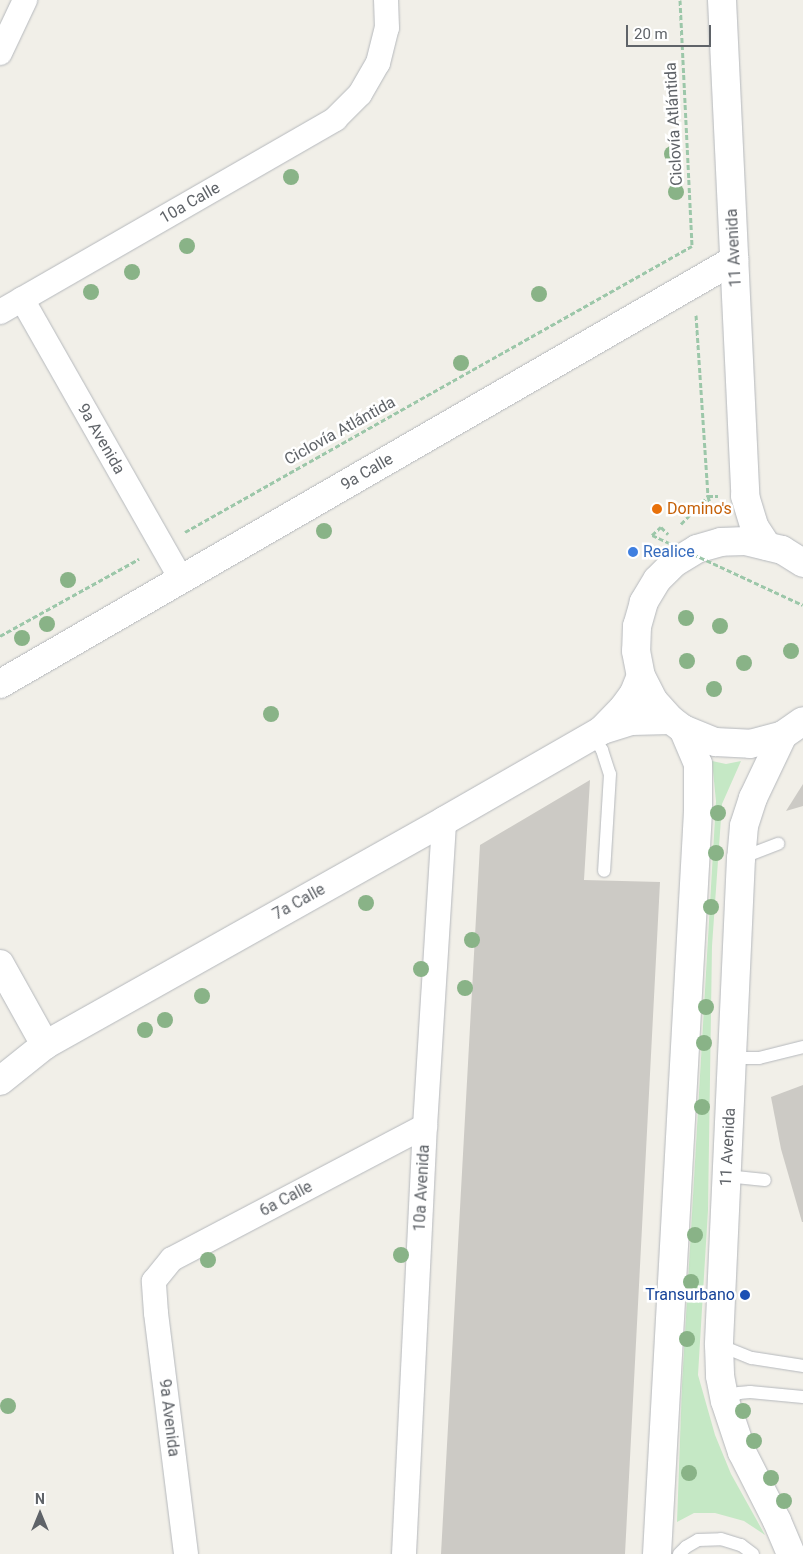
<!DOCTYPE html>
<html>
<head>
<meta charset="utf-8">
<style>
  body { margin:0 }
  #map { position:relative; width:803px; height:1554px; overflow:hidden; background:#f1efe8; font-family:Roboto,sans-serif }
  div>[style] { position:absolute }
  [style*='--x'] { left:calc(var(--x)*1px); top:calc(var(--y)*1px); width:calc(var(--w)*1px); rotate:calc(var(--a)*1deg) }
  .green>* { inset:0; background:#c5e8c5 }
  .building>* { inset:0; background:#cccac5 }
  .path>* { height:3px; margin-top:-1.5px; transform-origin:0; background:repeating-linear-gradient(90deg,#9cc7a9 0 5px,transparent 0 7.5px) }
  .roads { filter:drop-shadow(0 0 1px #b5b8bc) drop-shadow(0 0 1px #b5b8bc) }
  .service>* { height:12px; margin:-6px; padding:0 6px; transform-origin:6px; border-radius:6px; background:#fff }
  .minor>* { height:24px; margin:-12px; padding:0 12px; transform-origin:12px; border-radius:12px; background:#fff }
  .tertiary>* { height:28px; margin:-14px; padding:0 14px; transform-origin:14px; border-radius:14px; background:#fff }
  .secondary>* { height:28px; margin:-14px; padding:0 14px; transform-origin:14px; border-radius:14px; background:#fff }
  .path-bridge>* { height:3px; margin-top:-1.5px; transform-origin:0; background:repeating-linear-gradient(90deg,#9cc7a9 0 5px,transparent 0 7.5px) }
  .trees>* { width:16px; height:16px; margin:-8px; border-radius:50%; background:#89b387 }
  .dots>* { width:14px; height:14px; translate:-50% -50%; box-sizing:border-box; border:2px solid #fff; border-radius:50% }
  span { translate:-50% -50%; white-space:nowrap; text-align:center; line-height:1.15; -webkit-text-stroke:5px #fff; paint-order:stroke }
  .street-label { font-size:16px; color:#5f6368 }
  .food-label { font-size:16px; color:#c56008 }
  .left { translate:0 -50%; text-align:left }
  .shop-label { font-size:16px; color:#366cbe }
  .transit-label { font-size:16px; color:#164399 }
  .right { translate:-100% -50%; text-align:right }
  .north { position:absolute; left:15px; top:1489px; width:50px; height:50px; -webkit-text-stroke:4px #fff; paint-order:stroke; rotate:0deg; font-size:14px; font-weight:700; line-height:20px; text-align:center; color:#5f6368 }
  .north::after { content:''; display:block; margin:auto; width:18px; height:22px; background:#5f6368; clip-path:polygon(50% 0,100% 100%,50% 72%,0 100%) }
  .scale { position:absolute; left:626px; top:25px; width:85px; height:22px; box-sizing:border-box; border:2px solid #5f6368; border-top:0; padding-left:6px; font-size:15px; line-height:18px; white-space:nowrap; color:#5f6368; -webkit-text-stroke:4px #fff; paint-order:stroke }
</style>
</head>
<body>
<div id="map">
  <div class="green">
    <i style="clip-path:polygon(712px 761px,726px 764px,741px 761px,722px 804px,712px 946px,708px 1210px,698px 1375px,715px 1435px,731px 1474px,765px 1535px,744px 1521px,715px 1513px,694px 1513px,677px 1522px,682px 1385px,716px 801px)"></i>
  </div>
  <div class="building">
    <i style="clip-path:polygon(590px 780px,584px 880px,660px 882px,625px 1554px,441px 1554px,480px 845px)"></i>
    <i style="clip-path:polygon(803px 784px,803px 806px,786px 811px)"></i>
    <i style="clip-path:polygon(803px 1085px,803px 1222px,802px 1222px,781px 1149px,771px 1097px)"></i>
  </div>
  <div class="path">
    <i style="--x:680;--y:0;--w:247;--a:87.2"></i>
    <i style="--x:696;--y:315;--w:181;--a:86.2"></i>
    <i style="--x:708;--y:496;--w:20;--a:75"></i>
    <i style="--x:681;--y:524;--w:39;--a:-46"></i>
    <i style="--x:708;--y:496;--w:10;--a:0"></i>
    <i style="--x:185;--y:532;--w:582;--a:-29.43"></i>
    <i style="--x:652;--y:535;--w:12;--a:-42"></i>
    <i style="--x:661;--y:527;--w:10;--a:45"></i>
    <i style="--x:0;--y:636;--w:159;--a:-29"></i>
  </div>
  <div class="roads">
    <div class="service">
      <i style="--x:593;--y:736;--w:17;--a:57"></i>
      <i style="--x:602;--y:750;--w:25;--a:72"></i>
      <i style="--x:610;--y:774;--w:97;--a:93.5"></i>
      <i style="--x:741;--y:858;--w:40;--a:-21"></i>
      <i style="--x:732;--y:1058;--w:27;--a:0"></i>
      <i style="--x:759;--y:1058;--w:45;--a:-14"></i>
      <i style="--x:726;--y:1176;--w:39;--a:6"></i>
      <i style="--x:719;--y:1345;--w:35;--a:22"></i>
      <i style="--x:752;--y:1358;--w:52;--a:8.9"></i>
      <i style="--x:725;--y:1401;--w:16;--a:-30"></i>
      <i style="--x:739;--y:1393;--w:11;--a:-5"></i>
      <i style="--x:750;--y:1392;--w:53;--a:5.4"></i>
      <i style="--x:679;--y:1554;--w:10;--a:-45"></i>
      <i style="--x:686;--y:1547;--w:14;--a:-30"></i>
      <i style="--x:698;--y:1540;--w:23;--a:-2"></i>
      <i style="--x:721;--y:1539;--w:21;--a:17"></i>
      <i style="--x:741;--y:1545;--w:15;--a:37"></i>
    </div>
    <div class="minor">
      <i style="--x:0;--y:53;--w:59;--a:-64.7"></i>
      <i style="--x:22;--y:299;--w:322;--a:60.4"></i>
      <i style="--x:0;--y:312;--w:387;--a:-29.9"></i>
      <i style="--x:335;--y:119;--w:35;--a:-45"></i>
      <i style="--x:360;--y:94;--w:36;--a:-60"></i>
      <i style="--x:378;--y:63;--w:36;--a:-76"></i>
      <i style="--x:387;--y:28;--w:28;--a:-92"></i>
      <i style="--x:186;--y:1554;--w:243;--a:-97.1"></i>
      <i style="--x:156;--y:1313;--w:32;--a:-94"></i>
      <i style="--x:154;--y:1281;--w:28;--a:-51"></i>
      <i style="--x:172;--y:1259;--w:286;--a:-27.7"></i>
      <i style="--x:404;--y:1554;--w:429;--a:-87.2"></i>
      <i style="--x:425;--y:1126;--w:306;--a:-86.4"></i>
    </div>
    <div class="tertiary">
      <i style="--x:722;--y:0;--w:497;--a:87.3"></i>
      <i style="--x:745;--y:496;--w:31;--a:73"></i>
      <i style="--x:754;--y:526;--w:24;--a:57"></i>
      <i style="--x:0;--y:684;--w:848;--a:-30.01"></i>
      <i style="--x:0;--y:964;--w:93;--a:60.9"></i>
    </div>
    <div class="secondary">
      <i style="--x:803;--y:563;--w:25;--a:-148"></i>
      <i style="--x:782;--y:550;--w:37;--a:-166"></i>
      <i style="--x:746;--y:541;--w:25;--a:178"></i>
      <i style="--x:721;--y:542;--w:25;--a:164"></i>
      <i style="--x:697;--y:549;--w:26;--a:149"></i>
      <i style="--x:675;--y:562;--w:25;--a:135"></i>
      <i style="--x:657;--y:580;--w:26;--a:121"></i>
      <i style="--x:644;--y:602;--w:25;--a:106"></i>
      <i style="--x:637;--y:626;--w:25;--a:92"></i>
      <i style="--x:636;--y:651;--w:25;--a:79"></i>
      <i style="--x:641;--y:676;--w:27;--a:63"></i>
      <i style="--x:653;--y:700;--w:27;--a:48"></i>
      <i style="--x:671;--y:720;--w:15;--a:37"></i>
      <i style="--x:683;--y:729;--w:35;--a:22"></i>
      <i style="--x:715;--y:742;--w:35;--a:3"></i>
      <i style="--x:750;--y:744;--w:34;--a:-15"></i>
      <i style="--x:783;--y:735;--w:24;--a:-35"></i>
      <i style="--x:602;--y:730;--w:32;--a:-46"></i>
      <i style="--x:624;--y:707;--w:17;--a:-54"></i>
      <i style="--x:634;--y:693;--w:18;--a:-68"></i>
      <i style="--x:783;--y:735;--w:70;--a:115.5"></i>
      <i style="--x:753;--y:798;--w:29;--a:108"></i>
      <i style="--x:744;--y:826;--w:32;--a:95"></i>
      <i style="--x:741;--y:858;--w:487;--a:92.6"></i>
      <i style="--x:719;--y:1345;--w:31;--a:88"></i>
      <i style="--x:720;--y:1376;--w:25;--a:79"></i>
      <i style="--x:725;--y:1401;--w:54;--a:71.6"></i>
      <i style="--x:742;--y:1452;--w:77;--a:63.1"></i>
      <i style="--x:777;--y:1521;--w:36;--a:67"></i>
      <i style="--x:0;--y:1081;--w:58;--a:-38.7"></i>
      <i style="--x:45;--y:1045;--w:458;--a:-29.3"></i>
      <i style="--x:444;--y:821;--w:182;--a:-29.9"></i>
      <i style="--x:602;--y:730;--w:30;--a:-17"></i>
      <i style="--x:631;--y:721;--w:40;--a:-1.4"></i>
      <i style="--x:657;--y:1554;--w:744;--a:-86.84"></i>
      <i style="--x:698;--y:811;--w:47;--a:-90"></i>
      <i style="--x:698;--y:764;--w:38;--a:-113"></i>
    </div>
  </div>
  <div class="path-bridge">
    <i style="--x:652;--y:535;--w:166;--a:24.9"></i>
  </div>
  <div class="trees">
    <i style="left:672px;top:154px"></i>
    <i style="left:291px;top:177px"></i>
    <i style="left:676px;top:192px"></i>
    <i style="left:187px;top:246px"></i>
    <i style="left:132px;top:272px"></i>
    <i style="left:91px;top:292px"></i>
    <i style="left:539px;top:294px"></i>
    <i style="left:461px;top:363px"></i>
    <i style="left:324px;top:531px"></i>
    <i style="left:68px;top:580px"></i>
    <i style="left:686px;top:618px"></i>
    <i style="left:47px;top:624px"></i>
    <i style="left:720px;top:626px"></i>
    <i style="left:22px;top:638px"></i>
    <i style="left:791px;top:651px"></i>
    <i style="left:687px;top:661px"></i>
    <i style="left:744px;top:663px"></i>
    <i style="left:714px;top:689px"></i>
    <i style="left:271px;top:714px"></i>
    <i style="left:718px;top:813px"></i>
    <i style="left:716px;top:853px"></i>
    <i style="left:366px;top:903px"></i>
    <i style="left:711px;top:907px"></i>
    <i style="left:472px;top:940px"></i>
    <i style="left:421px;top:969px"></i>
    <i style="left:465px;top:988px"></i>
    <i style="left:202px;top:996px"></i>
    <i style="left:706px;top:1007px"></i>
    <i style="left:165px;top:1020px"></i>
    <i style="left:145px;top:1030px"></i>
    <i style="left:704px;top:1043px"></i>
    <i style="left:702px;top:1107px"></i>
    <i style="left:695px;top:1235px"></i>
    <i style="left:401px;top:1255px"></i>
    <i style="left:208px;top:1260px"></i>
    <i style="left:691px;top:1282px"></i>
    <i style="left:687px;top:1339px"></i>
    <i style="left:8px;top:1406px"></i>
    <i style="left:743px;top:1411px"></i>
    <i style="left:754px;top:1441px"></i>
    <i style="left:689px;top:1473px"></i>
    <i style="left:771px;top:1478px"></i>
    <i style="left:784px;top:1501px"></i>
  </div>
  <div class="dots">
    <i style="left:657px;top:509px;background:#e8710a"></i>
    <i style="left:633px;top:552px;background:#3f7fe0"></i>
    <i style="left:745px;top:1295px;background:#1a4fb4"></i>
  </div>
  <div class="street-label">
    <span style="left:674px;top:124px;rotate:-93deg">Ciclovía Atlántida</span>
    <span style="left:190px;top:203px;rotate:-30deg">10a Calle</span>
    <span style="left:734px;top:248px;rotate:-93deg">11 Avenida</span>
    <span style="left:340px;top:431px;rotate:-29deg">Ciclovía Atlántida</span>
    <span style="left:101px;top:439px;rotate:60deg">9a Avenida</span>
    <span style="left:367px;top:472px;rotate:-30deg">9a Calle</span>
    <span style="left:299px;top:902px;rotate:-29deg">7a Calle</span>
    <span style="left:728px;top:1147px;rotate:-87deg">11 Avenida</span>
    <span style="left:422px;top:1188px;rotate:-87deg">10a Avenida</span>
    <span style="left:286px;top:1199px;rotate:-28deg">6a Calle</span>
    <span style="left:169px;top:1418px;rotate:83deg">9a Avenida</span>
  </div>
  <div class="food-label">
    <span class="left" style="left:667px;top:509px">Domino's</span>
  </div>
  <div class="shop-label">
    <span class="left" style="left:643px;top:552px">Realice</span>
  </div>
  <div class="transit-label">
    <span class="right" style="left:735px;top:1295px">Transurbano</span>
  </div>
  <div class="north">N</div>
  <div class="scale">20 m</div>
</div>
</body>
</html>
